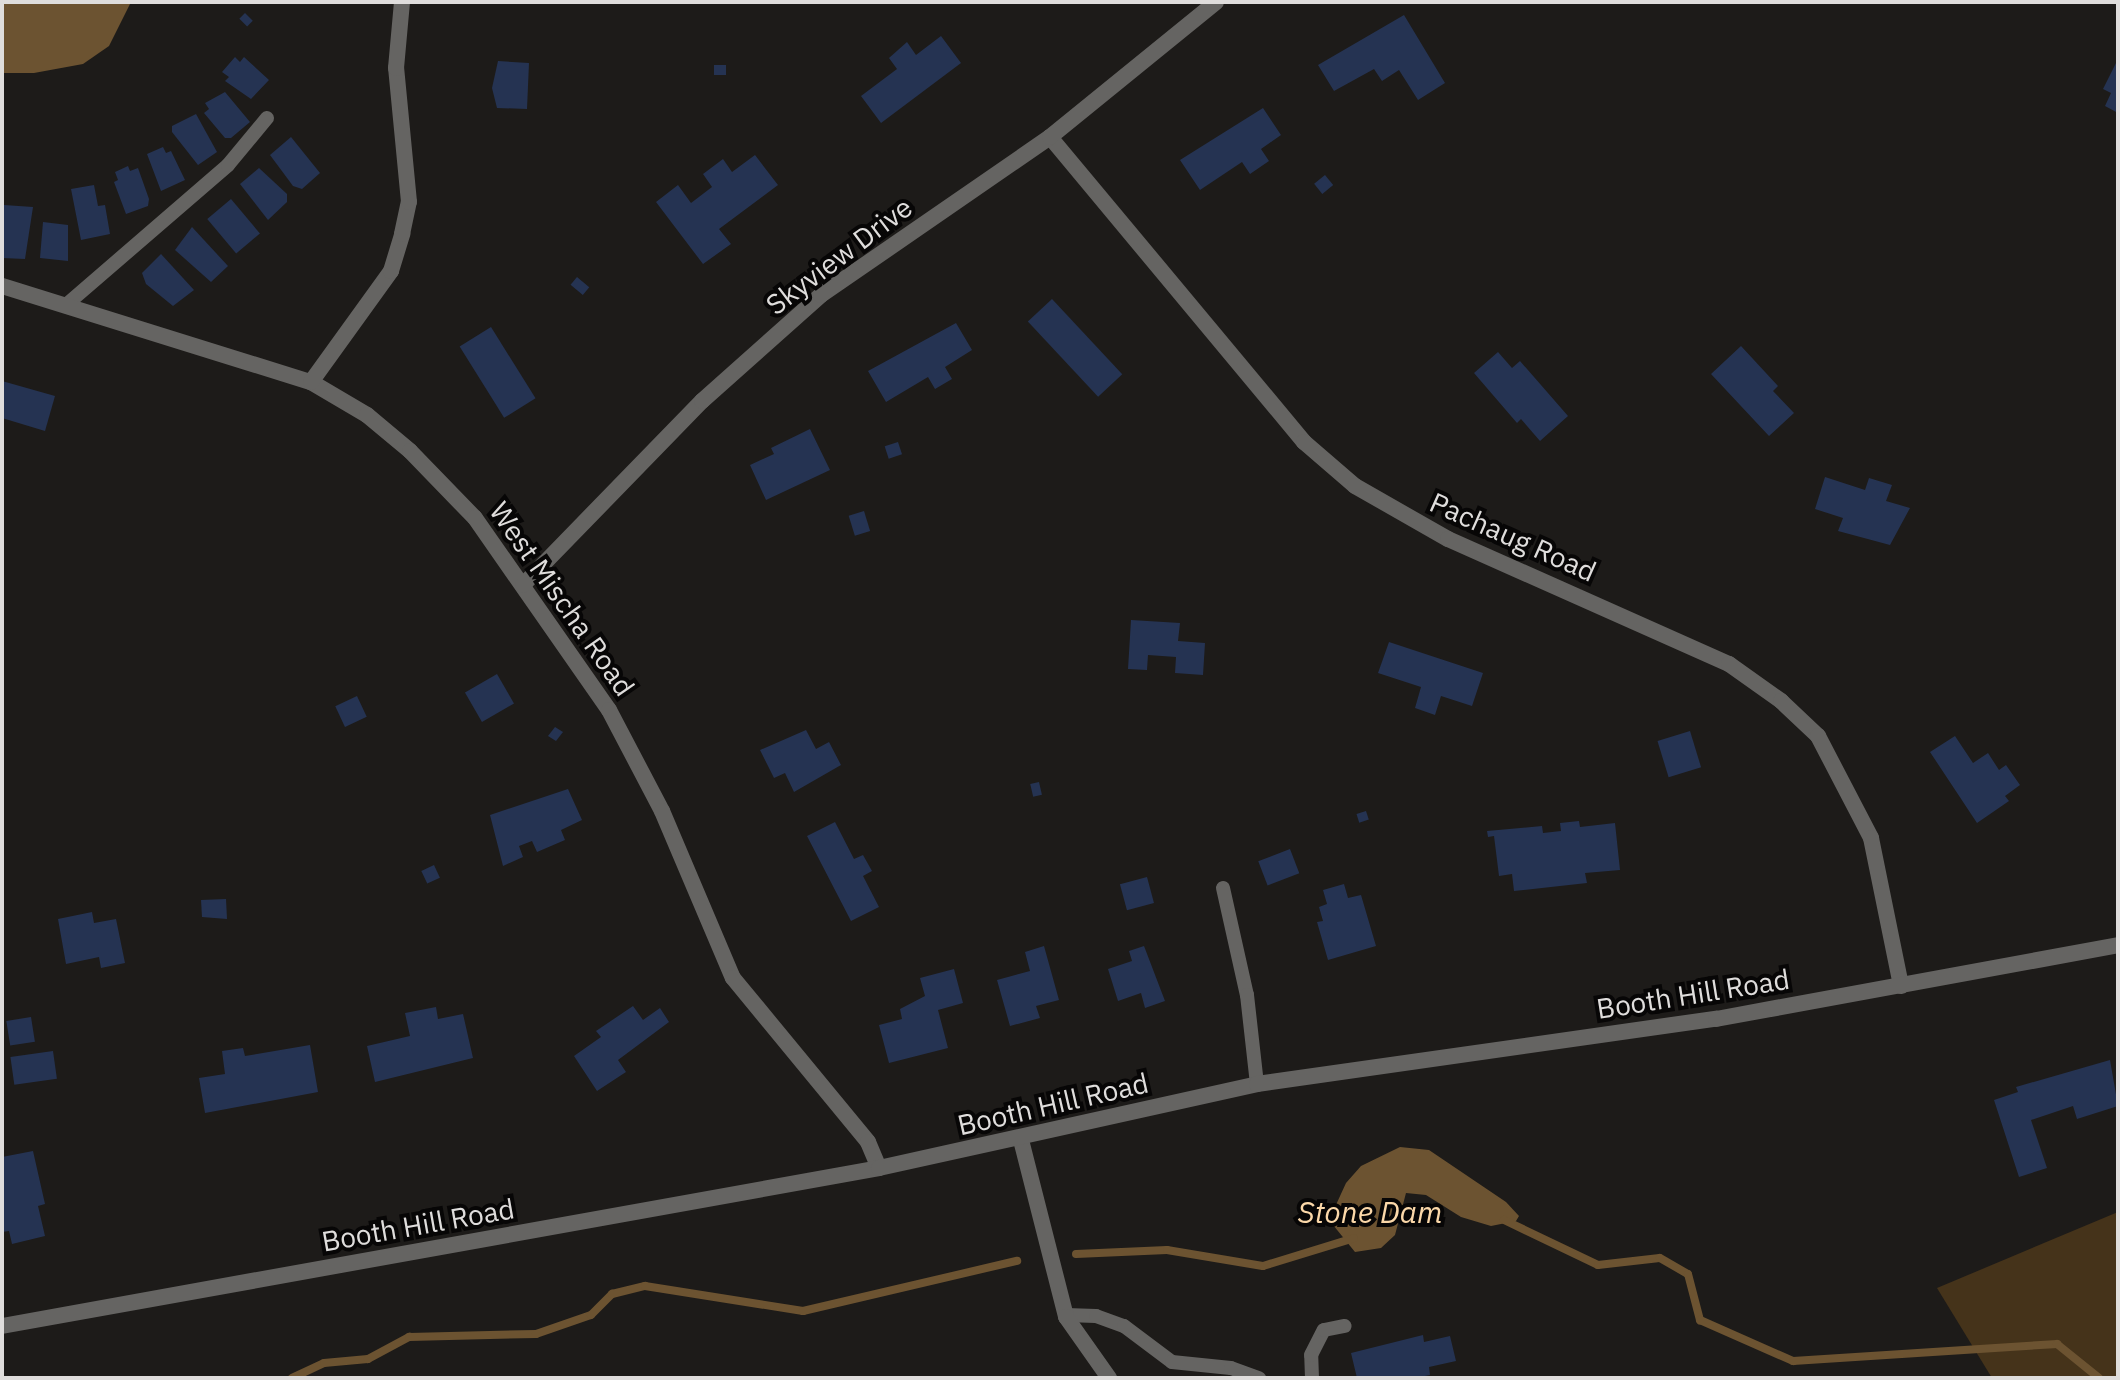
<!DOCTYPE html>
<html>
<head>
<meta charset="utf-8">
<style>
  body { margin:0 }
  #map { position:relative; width:2120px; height:1380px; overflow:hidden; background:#1d1b19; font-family:"IBM Plex Sans",sans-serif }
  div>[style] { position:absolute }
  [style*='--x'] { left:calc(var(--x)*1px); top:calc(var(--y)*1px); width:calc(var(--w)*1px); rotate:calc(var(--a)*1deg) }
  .green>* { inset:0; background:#45331a }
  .water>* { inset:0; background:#6c5331 }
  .stream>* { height:8px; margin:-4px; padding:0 4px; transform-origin:4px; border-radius:4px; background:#6c5331 }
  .building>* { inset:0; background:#253352; transform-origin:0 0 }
  .service>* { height:14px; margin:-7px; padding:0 7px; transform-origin:7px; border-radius:7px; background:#656462 }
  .minor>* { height:16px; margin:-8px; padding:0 8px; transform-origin:8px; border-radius:8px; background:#656462 }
  .tertiary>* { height:16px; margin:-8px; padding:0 8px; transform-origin:8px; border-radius:8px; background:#656462 }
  span { translate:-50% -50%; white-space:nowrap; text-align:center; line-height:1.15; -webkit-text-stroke:8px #070606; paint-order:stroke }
  .street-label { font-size:28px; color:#dfdddc }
  .water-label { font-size:30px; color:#fbd8a9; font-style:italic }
  .frame { position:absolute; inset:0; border:4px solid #dfdddc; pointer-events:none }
</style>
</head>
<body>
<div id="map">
  <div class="green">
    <i style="clip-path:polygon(2118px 1212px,2118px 1378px,1992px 1378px,1937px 1288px)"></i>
  </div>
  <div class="water">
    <i style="clip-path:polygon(2px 2px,131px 2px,109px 46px,83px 64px,34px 73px,2px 73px)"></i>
    <i style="clip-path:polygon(1400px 1147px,1429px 1150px,1506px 1202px,1519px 1216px,1516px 1221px,1491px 1226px,1461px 1217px,1426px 1195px,1406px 1193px,1395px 1235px,1381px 1248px,1355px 1252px,1329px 1220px,1346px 1183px,1361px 1166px)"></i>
  </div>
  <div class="stream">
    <i style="--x:1504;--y:1220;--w:104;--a:25.6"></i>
    <i style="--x:1598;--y:1265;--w:62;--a:-6.4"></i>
    <i style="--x:1660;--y:1258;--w:32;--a:30"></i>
    <i style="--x:1688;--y:1274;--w:48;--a:75.4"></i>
    <i style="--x:1700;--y:1320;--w:102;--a:23.8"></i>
    <i style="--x:1793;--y:1361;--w:265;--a:-3.7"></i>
    <i style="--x:2057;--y:1344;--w:54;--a:39"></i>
    <i style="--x:1076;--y:1254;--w:91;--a:-2.5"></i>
    <i style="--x:1167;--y:1250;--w:97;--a:9.5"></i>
    <i style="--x:1263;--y:1266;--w:95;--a:-17.1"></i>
    <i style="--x:292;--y:1378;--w:35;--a:-25"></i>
    <i style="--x:324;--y:1363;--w:44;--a:-5.2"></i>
    <i style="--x:368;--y:1359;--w:47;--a:-28.2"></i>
    <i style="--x:409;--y:1337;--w:127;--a:-1.4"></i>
    <i style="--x:536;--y:1334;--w:58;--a:-19.1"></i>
    <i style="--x:591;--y:1315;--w:30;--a:-45"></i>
    <i style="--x:612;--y:1294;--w:34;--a:-14"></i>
    <i style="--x:645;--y:1286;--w:160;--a:9"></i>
    <i style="--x:803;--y:1311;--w:220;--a:-13.2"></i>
  </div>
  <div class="building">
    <i style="left:245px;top:13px;width:11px;height:8px;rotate:45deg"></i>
    <i style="clip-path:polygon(1404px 15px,1445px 83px,1418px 100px,1399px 70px,1382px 81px,1374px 69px,1334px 91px,1318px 65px)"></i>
    <i style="clip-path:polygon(941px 36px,961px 63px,881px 123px,861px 96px,897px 69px,889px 58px,907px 42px,916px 55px)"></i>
    <i style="clip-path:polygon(235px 57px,240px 62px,244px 57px,269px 80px,251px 99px,225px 81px,229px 77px,222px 72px)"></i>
    <i style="clip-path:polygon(2118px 59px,2118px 113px,2105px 106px,2111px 93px,2103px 89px)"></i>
    <i style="clip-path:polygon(498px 61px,529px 63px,527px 109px,497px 108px,492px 88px)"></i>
    <i style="left:714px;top:65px;width:12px;height:10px"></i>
    <i style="clip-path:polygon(225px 92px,250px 122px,231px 138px,225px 138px,204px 113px,209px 109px,205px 103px)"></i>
    <i style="clip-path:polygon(1263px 108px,1281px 135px,1261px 149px,1269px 161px,1250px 174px,1242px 162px,1200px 190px,1180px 160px)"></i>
    <i style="clip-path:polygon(196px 114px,217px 152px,198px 165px,172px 132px,172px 126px)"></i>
    <i style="clip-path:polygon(291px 137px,320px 173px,302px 189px,293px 186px,270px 155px)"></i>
    <i style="clip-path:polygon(163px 147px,166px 153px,171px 151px,185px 180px,161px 191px,147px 154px)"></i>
    <i style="clip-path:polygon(755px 155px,778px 185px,719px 229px,731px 244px,703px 264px,656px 202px,678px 185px,691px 203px,712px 187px,703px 174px,723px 159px,732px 172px)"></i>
    <i style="clip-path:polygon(128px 166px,130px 171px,138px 168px,149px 199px,148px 206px,126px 214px,114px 182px,118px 180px,115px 172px)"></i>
    <i style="clip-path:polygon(259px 168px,287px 194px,287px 202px,268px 220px,240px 184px)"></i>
    <i style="left:1325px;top:175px;width:13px;height:14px;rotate:51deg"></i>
    <i style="clip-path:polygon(94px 185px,98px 206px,105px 205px,110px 234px,81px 240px,71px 189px)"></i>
    <i style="left:231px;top:199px;width:45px;height:31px;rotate:50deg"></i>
    <i style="clip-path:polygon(4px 205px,33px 207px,25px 259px,2px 258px)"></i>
    <i style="clip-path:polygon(43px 222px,68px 225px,68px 261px,40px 258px)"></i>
    <i style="clip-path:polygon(192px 227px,228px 266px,211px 282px,175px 250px)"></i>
    <i style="clip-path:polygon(161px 254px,194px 290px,173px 306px,146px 284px,142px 273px)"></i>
    <i style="left:577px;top:277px;width:16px;height:10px;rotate:40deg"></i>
    <i style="left:1052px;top:299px;width:103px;height:33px;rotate:47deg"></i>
    <i style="clip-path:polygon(956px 323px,972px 350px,945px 367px,952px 379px,935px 389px,928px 377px,886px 402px,868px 371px)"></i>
    <i style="left:491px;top:327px;width:84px;height:37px;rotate:58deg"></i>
    <i style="clip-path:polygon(1741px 346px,1778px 386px,1773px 391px,1794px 413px,1769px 436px,1711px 374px)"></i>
    <i style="clip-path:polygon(1498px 352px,1512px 368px,1520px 361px,1568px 416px,1540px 441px,1521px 419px,1517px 423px,1474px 373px)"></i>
    <i style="clip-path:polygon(2px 381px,55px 396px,45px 431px,2px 418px)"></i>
    <i style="clip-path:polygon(810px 429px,830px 470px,766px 500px,750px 465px,774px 454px,771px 448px)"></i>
    <i style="left:898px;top:442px;width:13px;height:14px;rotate:72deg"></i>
    <i style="clip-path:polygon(1825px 477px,1865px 490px,1869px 478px,1892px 485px,1886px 501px,1910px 508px,1890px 545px,1838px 531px,1843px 518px,1815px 509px)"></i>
    <i style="left:864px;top:511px;width:21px;height:16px;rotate:73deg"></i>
    <i style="clip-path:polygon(1131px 620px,1180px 623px,1178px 641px,1205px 643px,1203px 675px,1175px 673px,1176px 657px,1148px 655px,1147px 670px,1128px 669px)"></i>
    <i style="clip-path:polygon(1389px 642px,1483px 673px,1472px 706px,1441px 696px,1435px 715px,1415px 708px,1421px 687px,1378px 673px)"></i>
    <i style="left:497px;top:674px;width:34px;height:37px;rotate:60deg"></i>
    <i style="left:357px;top:696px;width:23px;height:24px;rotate:65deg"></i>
    <i style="clip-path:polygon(555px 727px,563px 732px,556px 741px,548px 736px)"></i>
    <i style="clip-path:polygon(806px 730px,816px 749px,829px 742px,841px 765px,794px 792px,785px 773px,774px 778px,760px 750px)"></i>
    <i style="left:1690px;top:731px;width:38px;height:34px;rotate:73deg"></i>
    <i style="clip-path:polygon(1955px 736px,1973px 763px,1988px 753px,1999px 770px,2006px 765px,2020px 785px,2005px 796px,2009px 801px,1977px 823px,1930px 752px)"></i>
    <i style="left:1039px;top:782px;width:13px;height:9px;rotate:77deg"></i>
    <i style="clip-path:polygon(568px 789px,582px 820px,561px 830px,565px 840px,537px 852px,532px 841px,519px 846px,523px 857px,503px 866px,490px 815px)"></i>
    <i style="left:1366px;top:811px;width:9px;height:10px;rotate:72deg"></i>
    <i style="clip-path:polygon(1579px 821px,1580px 827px,1615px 823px,1620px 870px,1585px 873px,1587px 883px,1514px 891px,1512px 874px,1499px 876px,1494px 836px,1488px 837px,1487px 831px,1542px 826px,1543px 833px,1561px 831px,1560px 823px)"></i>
    <i style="clip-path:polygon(835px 822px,854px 859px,863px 855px,872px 871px,863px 876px,879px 907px,851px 921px,807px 836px)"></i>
    <i style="left:1290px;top:849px;width:26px;height:34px;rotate:69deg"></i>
    <i style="left:434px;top:865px;width:14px;height:14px;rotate:65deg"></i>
    <i style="left:1147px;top:877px;width:27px;height:28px;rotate:75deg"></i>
    <i style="clip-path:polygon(1344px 884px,1348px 898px,1361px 895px,1376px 946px,1328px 960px,1317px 922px,1323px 921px,1319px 907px,1327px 904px,1323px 890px)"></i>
    <i style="clip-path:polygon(226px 899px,227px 919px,202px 917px,201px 900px)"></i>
    <i style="clip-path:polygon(92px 912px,94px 923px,116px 919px,125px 963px,101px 968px,99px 957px,66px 964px,58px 919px)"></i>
    <i style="clip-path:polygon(1044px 946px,1059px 1000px,1036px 1006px,1040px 1018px,1010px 1026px,997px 980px,1030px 971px,1025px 952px)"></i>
    <i style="clip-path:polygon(1144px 946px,1165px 1001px,1145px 1008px,1141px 993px,1118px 1001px,1108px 969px,1132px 961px,1129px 951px)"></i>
    <i style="clip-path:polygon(954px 969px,963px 1003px,938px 1010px,948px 1048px,889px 1063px,879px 1025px,902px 1019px,900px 1009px,925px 996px,920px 978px)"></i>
    <i style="clip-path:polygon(633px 1006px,643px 1020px,660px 1008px,669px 1022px,618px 1060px,626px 1072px,597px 1091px,574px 1056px,601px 1037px,596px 1031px)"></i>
    <i style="clip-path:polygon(436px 1007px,438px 1019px,463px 1014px,473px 1058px,375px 1082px,367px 1046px,410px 1036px,405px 1013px)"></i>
    <i style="left:31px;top:1017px;width:25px;height:25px;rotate:81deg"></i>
    <i style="clip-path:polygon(310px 1045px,318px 1092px,205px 1113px,199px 1078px,225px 1074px,222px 1051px,243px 1048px,245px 1056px)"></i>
    <i style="left:53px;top:1051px;width:28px;height:43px;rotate:82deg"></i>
    <i style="clip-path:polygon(2110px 1060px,2118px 1106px,2077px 1119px,2073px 1106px,2031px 1120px,2047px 1168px,2019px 1177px,1994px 1100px,2018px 1092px,2016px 1087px)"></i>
    <i style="clip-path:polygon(33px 1151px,45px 1204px,38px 1206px,45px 1236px,12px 1244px,9px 1231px,2px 1232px,2px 1157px)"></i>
    <i style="clip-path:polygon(1423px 1335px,1424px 1342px,1450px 1336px,1456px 1361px,1429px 1367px,1430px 1375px,1415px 1378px,1357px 1378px,1351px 1353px)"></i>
  </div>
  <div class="service">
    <i style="--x:66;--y:305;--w:214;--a:-40.8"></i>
    <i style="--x:228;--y:165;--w:61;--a:-50.3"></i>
    <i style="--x:1223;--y:888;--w:110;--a:77.4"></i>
    <i style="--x:1247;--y:995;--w:90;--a:83.6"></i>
    <i style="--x:1066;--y:1315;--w:30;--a:2"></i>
    <i style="--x:1096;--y:1316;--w:30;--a:20"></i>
    <i style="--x:1124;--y:1326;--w:60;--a:36.9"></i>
    <i style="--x:1172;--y:1362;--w:59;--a:5.8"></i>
    <i style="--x:1231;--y:1368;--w:30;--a:20"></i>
    <i style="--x:1312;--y:1378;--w:23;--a:-92"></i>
    <i style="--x:1311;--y:1355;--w:28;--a:-63"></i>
    <i style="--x:1324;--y:1330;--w:21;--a:-11"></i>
  </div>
  <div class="minor">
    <i style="--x:1050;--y:137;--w:397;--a:50.2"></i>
    <i style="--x:1304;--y:442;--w:67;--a:40.8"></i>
    <i style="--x:1355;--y:486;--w:107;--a:29.7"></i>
    <i style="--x:1448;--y:539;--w:308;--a:24"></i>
    <i style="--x:1729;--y:664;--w:64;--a:35.4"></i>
    <i style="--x:1781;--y:701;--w:51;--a:43.4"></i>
    <i style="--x:1818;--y:736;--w:115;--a:62.5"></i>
    <i style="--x:1871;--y:838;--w:151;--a:78.5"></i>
    <i style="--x:2;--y:286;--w:324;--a:17.3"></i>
    <i style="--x:311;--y:382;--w:65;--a:30.5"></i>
    <i style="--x:367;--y:415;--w:56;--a:39.9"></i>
    <i style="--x:410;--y:451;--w:93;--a:45.9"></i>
    <i style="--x:475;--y:518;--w:234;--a:55.1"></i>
    <i style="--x:609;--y:710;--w:114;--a:62.3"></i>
    <i style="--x:662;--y:811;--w:181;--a:67"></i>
    <i style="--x:733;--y:978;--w:212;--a:50.5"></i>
    <i style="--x:868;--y:1142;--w:28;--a:67"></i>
    <i style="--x:311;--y:382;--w:137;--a:-54.2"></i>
    <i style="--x:391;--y:271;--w:39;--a:-73"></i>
    <i style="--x:402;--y:234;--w:33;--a:-78"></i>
    <i style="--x:409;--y:202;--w:135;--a:-95.5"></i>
    <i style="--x:396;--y:68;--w:66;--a:-84.8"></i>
    <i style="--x:523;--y:585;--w:257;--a:-45.8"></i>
    <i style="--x:702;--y:401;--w:159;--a:-41.7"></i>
    <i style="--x:821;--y:295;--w:278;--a:-34.6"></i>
    <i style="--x:1050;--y:137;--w:214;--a:-39.1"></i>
    <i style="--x:1021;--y:1140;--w:183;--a:75.7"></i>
    <i style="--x:1066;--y:1317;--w:75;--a:54.8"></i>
  </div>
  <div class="tertiary">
    <i style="--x:2;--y:1326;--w:891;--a:-10.21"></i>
    <i style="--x:879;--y:1168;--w:387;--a:-12.5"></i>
    <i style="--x:1257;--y:1084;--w:464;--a:-8.1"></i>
    <i style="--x:1716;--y:1019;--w:409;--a:-10.4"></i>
  </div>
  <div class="street-label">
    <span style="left:839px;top:256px;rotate:-37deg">Skyview Drive</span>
    <span style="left:1513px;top:537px;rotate:24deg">Pachaug Road</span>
    <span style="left:562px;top:599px;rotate:55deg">West Mischa Road</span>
    <span style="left:1693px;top:994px;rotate:-9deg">Booth Hill Road</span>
    <span style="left:1053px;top:1104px;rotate:-13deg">Booth Hill Road</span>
    <span style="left:418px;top:1225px;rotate:-10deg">Booth Hill Road</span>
  </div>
  <div class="water-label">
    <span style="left:1370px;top:1212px">Stone Dam</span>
  </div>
  <div class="frame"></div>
</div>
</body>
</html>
